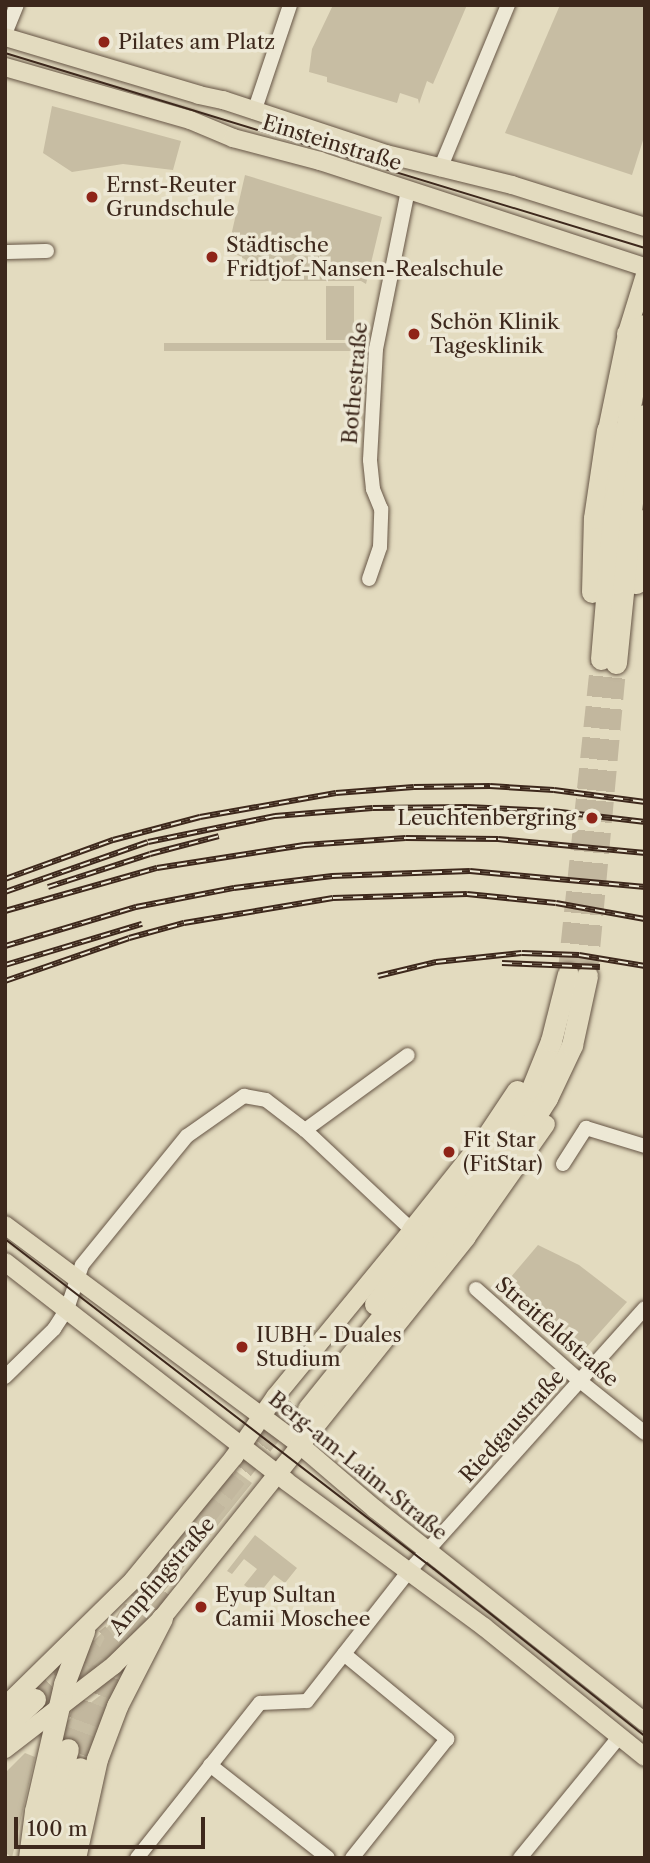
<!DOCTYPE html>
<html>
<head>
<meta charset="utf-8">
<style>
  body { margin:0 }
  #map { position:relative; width:650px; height:1863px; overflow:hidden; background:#e3dbbf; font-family:"Libre Caslon Text",serif }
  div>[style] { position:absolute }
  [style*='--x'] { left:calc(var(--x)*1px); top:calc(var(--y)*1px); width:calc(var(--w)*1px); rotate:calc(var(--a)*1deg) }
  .green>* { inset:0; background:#c7bda3; transform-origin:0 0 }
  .highway-tunnel>* { height:21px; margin-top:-10.5px; transform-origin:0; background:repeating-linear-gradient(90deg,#c2b79e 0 21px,transparent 0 31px) }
  .roads { filter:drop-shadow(0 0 2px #665545) drop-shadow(0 0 2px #665545) }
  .minor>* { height:14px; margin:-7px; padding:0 7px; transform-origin:7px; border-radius:7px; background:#ede8d5 }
  .major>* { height:18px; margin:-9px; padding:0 9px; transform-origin:9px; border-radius:9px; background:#e3dbbf }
  .highway>* { height:21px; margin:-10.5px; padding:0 10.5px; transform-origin:10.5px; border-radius:10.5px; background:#e3dbbf }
  .tram>* { height:2px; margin:-1px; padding:0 1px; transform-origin:1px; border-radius:1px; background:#3d281c }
  .rail>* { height:6px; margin-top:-3px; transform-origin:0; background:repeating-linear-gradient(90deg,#ede8d5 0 10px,#3d281c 0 20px); box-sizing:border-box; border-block:2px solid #3d281c }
  .dots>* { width:19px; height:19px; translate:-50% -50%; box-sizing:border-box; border:4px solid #ede8d5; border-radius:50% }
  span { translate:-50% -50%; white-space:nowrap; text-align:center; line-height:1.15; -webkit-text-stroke:7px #ede8d5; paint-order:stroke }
  .poi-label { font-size:21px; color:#3d281c }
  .left { translate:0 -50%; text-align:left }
  .right { translate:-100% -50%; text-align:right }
  .street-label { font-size:21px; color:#3d281c }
  .frame { position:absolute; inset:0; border:7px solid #3d281c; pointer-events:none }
  .scale { position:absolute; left:14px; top:1817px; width:191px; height:32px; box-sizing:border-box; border:4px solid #3d281c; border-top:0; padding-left:9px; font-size:21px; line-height:24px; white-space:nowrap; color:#3d281c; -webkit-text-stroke:5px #ede8d5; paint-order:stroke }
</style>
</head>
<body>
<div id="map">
  <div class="green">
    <i style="clip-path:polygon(333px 5px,467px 5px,433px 84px,427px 81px,419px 104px,418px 99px,400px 93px,397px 103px,327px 82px,327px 77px,309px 72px,312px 49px)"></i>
    <i style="clip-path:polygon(560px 5px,645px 5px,645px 134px,632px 175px,505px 133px)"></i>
    <i style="clip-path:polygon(52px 106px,181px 141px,173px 170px,123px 164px,72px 172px,43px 153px)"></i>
    <i style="clip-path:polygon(245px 175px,382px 217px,366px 284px,361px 281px,250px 281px,246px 260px,228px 249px)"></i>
    <i style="left:354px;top:286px;width:54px;height:28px;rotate:90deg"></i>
    <i style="left:355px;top:343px;width:8px;height:191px;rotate:90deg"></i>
    <i style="clip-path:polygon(538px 1245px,579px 1265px,627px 1302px,576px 1359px,499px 1291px)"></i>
    <i style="clip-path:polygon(236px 1471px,252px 1483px,154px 1604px,145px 1623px,114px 1653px,77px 1681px,88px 1647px,137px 1597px,145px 1579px)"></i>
    <i style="clip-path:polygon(255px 1535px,297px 1568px,285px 1583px,274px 1575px,258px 1595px,244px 1585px,257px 1569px,244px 1559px,232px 1574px,227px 1571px)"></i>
    <i style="clip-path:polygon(125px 1676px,92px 1751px,61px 1740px,66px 1722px)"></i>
    <i style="clip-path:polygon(25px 1753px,35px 1757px,12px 1858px,5px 1852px,5px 1773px)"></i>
  </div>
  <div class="highway-tunnel">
    <i style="--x:568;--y:974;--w:317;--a:-84"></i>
    <i style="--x:587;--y:976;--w:314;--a:-84.7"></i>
    <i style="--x:35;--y:1699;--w:101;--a:-40.2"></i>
    <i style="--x:68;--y:1749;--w:66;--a:-68.8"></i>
    <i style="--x:92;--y:1687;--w:68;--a:-63.8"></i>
    <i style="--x:122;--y:1626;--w:43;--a:-56.3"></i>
    <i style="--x:146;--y:1590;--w:242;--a:-51.4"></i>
    <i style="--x:84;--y:1755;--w:99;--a:-68.6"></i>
    <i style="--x:120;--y:1663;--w:33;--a:-63"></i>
    <i style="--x:135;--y:1634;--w:55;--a:-56"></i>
  </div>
  <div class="roads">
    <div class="minor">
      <i style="--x:5;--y:34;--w:31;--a:-68"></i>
      <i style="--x:254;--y:112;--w:113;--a:-71.4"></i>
      <i style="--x:440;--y:169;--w:178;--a:-67.5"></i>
      <i style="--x:5;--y:252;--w:42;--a:-1.4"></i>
      <i style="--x:369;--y:579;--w:34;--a:-71"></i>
      <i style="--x:380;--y:547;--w:38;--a:-88"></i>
      <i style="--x:381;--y:509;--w:22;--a:-112"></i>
      <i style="--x:373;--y:489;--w:29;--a:-96"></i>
      <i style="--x:370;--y:460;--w:111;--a:-86.9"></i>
      <i style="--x:376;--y:349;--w:162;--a:-78.6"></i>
      <i style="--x:305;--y:1130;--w:127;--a:-36.1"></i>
      <i style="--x:563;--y:1164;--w:43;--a:-57.4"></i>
      <i style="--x:586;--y:1128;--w:62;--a:17"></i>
      <i style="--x:476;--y:1289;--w:139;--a:41.5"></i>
      <i style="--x:580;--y:1381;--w:83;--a:38.7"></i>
      <i style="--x:5;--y:1377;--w:69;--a:-44.4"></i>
      <i style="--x:54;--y:1329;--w:24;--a:-57"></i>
      <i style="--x:67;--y:1309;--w:46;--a:-71.2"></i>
      <i style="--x:82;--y:1265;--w:166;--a:-50.9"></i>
      <i style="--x:187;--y:1136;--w:70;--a:-35.1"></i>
      <i style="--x:244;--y:1096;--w:22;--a:10"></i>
      <i style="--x:266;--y:1100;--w:49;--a:37.6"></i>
      <i style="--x:305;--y:1130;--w:146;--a:43.1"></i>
      <i style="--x:344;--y:1654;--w:134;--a:39.5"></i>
      <i style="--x:447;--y:1739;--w:152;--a:128.6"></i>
      <i style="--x:210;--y:1765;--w:150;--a:38.2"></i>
      <i style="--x:137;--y:1858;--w:198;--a:-51.6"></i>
      <i style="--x:260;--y:1703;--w:47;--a:-2.4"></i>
      <i style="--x:307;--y:1701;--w:165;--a:-51.9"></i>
      <i style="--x:409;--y:1571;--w:353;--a:-48.1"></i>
      <i style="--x:520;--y:1858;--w:156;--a:-50.7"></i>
    </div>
    <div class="major">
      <i style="--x:5;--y:37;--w:202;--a:16.6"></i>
      <i style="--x:199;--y:95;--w:25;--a:12"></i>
      <i style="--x:223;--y:100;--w:172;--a:18.3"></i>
      <i style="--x:386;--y:154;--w:130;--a:13.8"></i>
      <i style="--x:512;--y:185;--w:139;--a:17.5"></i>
      <i style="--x:5;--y:67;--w:192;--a:16"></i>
      <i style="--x:190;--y:120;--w:47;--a:22.7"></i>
      <i style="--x:233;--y:138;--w:90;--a:14.8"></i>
      <i style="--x:320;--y:161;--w:342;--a:18.1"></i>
      <i style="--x:607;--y:430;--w:99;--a:-78.3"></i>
      <i style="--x:627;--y:333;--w:61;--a:-72.8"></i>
      <i style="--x:5;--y:1225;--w:368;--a:36.7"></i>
      <i style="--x:300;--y:1445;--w:99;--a:40.5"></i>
      <i style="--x:375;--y:1509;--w:344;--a:38.3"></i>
      <i style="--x:5;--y:1262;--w:356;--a:37.9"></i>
      <i style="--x:286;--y:1481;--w:246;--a:36.4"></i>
      <i style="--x:484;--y:1627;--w:207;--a:38.9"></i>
      <i style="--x:5;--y:1706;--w:180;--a:-44.5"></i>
      <i style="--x:133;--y:1580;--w:159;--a:-50.6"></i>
      <i style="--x:234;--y:1457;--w:73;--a:-55.7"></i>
      <i style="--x:275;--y:1397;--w:216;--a:-50.6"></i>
      <i style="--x:5;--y:1749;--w:138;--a:-37.6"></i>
      <i style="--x:114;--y:1665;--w:67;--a:-44.4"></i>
      <i style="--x:162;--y:1618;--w:487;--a:-51.3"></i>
      <i style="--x:466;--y:1238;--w:139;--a:-54.9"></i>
    </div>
    <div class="highway">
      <i style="--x:627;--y:333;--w:20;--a:-24"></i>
      <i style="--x:636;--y:583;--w:64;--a:-81.9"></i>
      <i style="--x:592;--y:592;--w:74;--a:-88.5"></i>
      <i style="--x:594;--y:518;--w:89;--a:-81.6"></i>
      <i style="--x:601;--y:659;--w:168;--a:-85.2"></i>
      <i style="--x:615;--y:492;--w:149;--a:-80"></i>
      <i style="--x:616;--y:663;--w:172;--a:-84.3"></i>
      <i style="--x:633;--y:492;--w:78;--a:-81.1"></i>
      <i style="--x:412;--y:1230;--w:120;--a:-51.4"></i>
      <i style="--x:487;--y:1136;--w:54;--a:-56.3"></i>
      <i style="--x:375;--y:1304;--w:231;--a:-52.7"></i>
      <i style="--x:515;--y:1120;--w:36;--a:-62"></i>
      <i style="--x:532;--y:1088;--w:51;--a:-68"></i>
      <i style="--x:551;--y:1041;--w:69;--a:-75.8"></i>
      <i style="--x:308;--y:1409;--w:203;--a:-51.2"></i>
      <i style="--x:435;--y:1251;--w:143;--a:-52.7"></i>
      <i style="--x:522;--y:1137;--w:46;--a:-57.3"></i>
      <i style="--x:547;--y:1098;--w:59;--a:-64.7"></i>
      <i style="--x:572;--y:1045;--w:71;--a:-77.7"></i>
      <i style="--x:5;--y:1727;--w:41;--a:-43"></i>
      <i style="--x:43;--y:1853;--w:49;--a:-79.4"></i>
      <i style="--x:52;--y:1805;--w:58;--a:-74.1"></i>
      <i style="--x:29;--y:1858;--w:47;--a:-82.7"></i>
      <i style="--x:35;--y:1811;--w:130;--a:-77.1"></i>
      <i style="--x:64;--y:1684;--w:57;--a:-69.3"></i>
      <i style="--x:60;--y:1858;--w:92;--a:-77.5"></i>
      <i style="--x:75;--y:1858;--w:101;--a:-77.5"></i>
      <i style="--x:97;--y:1759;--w:57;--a:-69.3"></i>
      <i style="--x:117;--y:1706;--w:99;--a:-62.9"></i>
    </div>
  </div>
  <div class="tram">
    <i style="--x:5;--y:53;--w:669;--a:16.95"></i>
    <i style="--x:5;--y:1239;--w:541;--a:37.57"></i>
    <i style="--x:434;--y:1569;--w:269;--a:38.4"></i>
  </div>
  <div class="rail">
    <i style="--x:5;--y:879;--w:115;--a:-19.9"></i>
    <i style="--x:113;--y:840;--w:90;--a:-14.8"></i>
    <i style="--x:200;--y:817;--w:138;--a:-10"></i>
    <i style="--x:336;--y:793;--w:78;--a:-4.4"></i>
    <i style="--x:414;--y:787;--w:76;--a:-0.8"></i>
    <i style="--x:490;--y:786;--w:64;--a:3.6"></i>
    <i style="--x:554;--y:790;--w:92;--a:7.5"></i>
    <i style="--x:48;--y:887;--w:107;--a:-17.9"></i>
    <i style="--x:150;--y:854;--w:71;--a:-14.6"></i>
    <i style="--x:5;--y:892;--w:151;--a:-19.3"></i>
    <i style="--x:148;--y:842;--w:130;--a:-11.6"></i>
    <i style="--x:275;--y:816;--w:98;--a:-4.7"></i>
    <i style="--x:373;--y:808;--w:94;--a:-0.6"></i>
    <i style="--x:467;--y:807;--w:85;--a:2.7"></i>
    <i style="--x:552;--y:811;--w:94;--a:6.7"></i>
    <i style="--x:5;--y:911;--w:158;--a:-15.8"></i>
    <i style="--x:157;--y:868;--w:149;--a:-8.9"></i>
    <i style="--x:304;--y:845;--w:102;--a:-3.9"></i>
    <i style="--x:406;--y:838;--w:92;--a:0.6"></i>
    <i style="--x:498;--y:839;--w:148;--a:5.4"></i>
    <i style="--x:5;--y:946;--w:137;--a:-16.6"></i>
    <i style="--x:136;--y:907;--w:100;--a:-11"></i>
    <i style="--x:234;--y:888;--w:99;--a:-7"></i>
    <i style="--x:332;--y:876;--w:138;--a:-2.1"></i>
    <i style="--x:470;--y:871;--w:176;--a:5.2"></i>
    <i style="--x:502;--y:963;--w:98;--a:2.3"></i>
    <i style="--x:5;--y:965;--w:143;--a:-16.7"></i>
    <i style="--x:378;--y:976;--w:60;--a:-13.6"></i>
    <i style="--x:436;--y:962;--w:86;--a:-6"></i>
    <i style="--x:522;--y:953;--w:57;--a:2"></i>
    <i style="--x:579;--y:955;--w:67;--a:9.5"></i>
    <i style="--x:5;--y:981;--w:131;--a:-19.1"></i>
    <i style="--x:129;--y:938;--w:57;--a:-15.3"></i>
    <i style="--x:184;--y:923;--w:151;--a:-9.5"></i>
    <i style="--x:333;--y:898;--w:134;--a:-1.7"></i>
    <i style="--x:467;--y:894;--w:89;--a:5.8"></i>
    <i style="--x:556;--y:903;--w:90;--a:10.2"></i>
  </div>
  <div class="dots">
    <i style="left:104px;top:42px;background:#8f2418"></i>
    <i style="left:92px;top:197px;background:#8f2418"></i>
    <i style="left:212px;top:257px;background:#8f2418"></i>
    <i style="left:414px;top:334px;background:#8f2418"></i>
    <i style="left:592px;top:818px;background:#8f2418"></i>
    <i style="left:449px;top:1152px;background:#8f2418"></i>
    <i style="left:242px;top:1347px;background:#8f2418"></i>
    <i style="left:201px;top:1607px;background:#8f2418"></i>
  </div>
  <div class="poi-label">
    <span class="left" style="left:118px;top:42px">Pilates am Platz</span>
    <span class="left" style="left:106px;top:197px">Ernst-Reuter<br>Grundschule</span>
    <span class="left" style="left:226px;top:257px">Städtische<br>Fridtjof-Nansen-Realschule</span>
    <span class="left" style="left:430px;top:334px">Schön Klinik<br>Tagesklinik</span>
    <span class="right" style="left:576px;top:818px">Leuchtenbergring</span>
    <span class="left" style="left:463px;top:1152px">Fit Star<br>(FitStar)</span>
    <span class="left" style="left:256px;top:1347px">IUBH - Duales<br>Studium</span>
    <span class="left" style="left:215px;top:1607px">Eyup Sultan<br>Camii Moschee</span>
  </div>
  <div class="street-label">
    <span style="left:332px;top:143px;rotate:17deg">Einsteinstraße</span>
    <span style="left:355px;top:383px;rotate:-85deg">Bothestraße</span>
    <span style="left:557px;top:1332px;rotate:41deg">Streitfeldstraße</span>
    <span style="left:512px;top:1426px;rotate:-48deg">Riedgaustraße</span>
    <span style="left:358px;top:1466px;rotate:39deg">Berg-am-Laim-Straße</span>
    <span style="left:162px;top:1576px;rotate:-49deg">Ampfingstraße</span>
  </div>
  <div class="frame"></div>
  <div class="scale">100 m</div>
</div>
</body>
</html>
